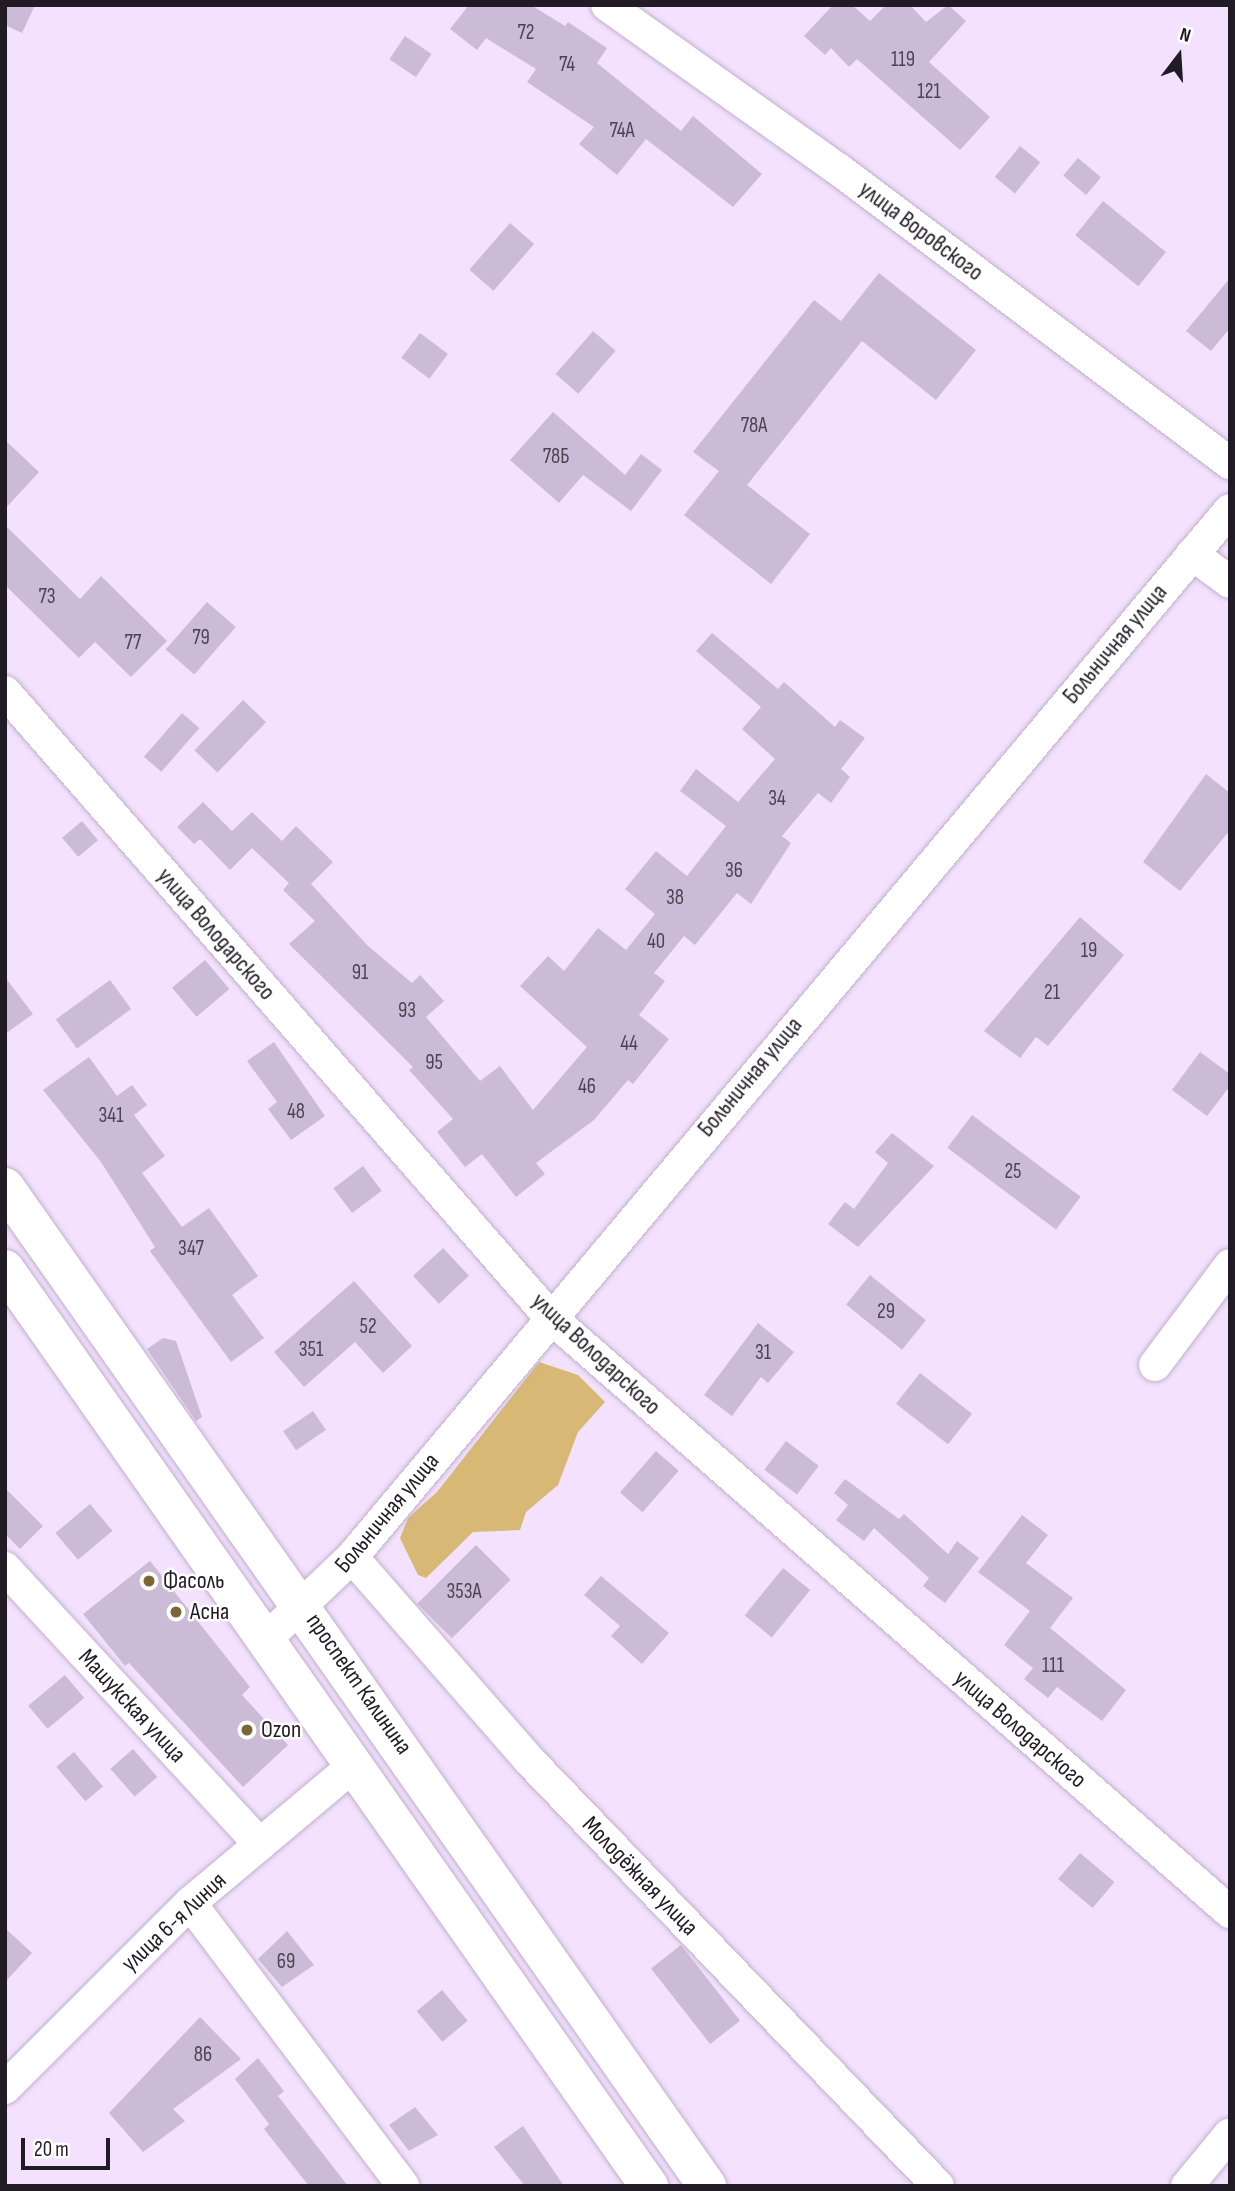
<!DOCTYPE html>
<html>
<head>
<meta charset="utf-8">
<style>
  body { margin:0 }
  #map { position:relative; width:1235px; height:2191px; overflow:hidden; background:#f3e1fe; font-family:"Sofia Sans Condensed",sans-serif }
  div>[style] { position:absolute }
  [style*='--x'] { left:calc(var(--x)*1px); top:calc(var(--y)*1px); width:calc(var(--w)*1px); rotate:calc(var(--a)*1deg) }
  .green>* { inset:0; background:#d7b874 }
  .building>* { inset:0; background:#ccbbd6; transform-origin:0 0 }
  .roads { filter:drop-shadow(0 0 2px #c1b1cc) drop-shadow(0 0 2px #c1b1cc) }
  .street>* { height:32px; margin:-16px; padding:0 16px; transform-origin:16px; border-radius:16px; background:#fff }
  .primary>* { height:38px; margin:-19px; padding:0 19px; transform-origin:19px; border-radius:19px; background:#fff }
  .dots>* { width:19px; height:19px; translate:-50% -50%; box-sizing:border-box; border:4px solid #fff; border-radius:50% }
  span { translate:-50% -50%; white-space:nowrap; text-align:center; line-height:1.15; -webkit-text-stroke:5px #fff; paint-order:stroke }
  .number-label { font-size:21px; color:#4c4351 }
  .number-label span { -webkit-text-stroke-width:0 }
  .street-label { font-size:24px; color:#211b25 }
  .poi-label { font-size:24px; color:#211b25 }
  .left { translate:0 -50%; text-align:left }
  .frame { position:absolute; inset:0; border:7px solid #211b25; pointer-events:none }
  .north { position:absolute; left:1144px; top:21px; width:70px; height:70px; -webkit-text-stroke:5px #fff; paint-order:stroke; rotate:17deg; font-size:19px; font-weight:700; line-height:28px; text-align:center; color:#211b25 }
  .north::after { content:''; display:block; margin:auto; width:24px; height:32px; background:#211b25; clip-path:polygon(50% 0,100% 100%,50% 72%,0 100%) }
  .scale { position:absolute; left:21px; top:2138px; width:89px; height:32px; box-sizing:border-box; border:4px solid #211b25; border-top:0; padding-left:9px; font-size:21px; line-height:24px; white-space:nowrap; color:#211b25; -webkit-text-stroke:5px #fff; paint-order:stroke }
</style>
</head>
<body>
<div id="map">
  <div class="green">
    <i style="clip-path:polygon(539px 1362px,578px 1375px,605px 1402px,578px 1432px,558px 1485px,526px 1512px,520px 1530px,473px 1532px,426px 1578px,418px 1575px,400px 1538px,408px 1518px,437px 1492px)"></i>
  </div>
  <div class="building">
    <i style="clip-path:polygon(5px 5px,35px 5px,22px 33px,5px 25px)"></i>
    <i style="clip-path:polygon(469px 5px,531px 5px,565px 26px,568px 22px,607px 48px,597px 63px,681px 131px,693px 116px,762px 174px,733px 207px,646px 139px,617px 175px,579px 144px,594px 127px,527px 82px,536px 69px,486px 38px,477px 50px,450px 29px)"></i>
    <i style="clip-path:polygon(833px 5px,852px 5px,870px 21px,886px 5px,910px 5px,926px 22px,948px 5px,966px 21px,929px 62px,990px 117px,960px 150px,857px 59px,849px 67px,831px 48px,825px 55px,804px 36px)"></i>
    <i style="left:405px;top:36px;width:32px;height:28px;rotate:34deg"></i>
    <i style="left:1020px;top:146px;width:26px;height:40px;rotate:39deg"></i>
    <i style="left:1078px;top:158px;width:30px;height:23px;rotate:40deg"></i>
    <i style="left:1103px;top:201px;width:81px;height:44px;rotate:39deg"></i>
    <i style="left:510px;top:223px;width:32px;height:62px;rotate:41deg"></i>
    <i style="clip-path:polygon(879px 273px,976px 350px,936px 400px,862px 341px,747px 485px,810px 534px,771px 584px,684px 515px,719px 471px,693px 452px,814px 300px,841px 321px)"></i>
    <i style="clip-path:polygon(1230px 278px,1230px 328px,1211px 351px,1186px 331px)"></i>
    <i style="left:593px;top:331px;width:30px;height:57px;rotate:41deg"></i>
    <i style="left:420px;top:333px;width:35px;height:31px;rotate:37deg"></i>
    <i style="clip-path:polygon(553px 412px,625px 475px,641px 454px,662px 470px,631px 511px,583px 475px,559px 503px,510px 460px)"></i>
    <i style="clip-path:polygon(5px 440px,39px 472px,5px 509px)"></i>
    <i style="clip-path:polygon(5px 525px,80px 599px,101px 576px,167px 641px,131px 677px,95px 642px,79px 658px,5px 585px)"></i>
    <i style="left:207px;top:602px;width:38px;height:63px;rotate:41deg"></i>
    <i style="clip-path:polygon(712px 633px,778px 689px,784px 682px,835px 727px,840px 720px,865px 738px,841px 769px,850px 777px,831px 803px,818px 793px,782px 836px,791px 843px,751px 904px,737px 893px,695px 945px,684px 936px,654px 973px,665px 981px,639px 1015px,669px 1039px,633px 1084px,628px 1080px,594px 1120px,536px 1163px,545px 1174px,516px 1197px,482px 1154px,465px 1167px,437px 1132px,453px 1119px,409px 1070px,413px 1067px,289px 944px,315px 921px,283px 890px,289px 883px,252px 848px,230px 870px,200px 839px,194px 844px,177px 827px,203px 802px,232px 831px,252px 812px,282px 841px,296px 826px,333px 862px,311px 884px,368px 946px,412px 983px,420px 975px,444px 1001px,426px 1017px,480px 1081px,500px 1066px,533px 1110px,587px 1047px,520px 986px,548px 956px,564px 971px,598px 928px,626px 950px,655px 914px,625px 889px,656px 851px,687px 876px,726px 826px,680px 791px,696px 769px,738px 802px,775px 759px,742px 729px,761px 707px,696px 651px)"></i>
    <i style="left:243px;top:700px;width:32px;height:70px;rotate:44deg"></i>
    <i style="left:182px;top:713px;width:23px;height:58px;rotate:41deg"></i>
    <i style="clip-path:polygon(1206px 774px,1230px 793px,1230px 830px,1180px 891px,1143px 862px)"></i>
    <i style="left:82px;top:821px;width:25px;height:26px;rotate:50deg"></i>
    <i style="clip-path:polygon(1080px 917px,1124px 955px,1048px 1046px,1036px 1037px,1020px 1058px,984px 1031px)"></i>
    <i style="left:205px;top:960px;width:38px;height:43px;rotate:50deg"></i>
    <i style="clip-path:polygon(5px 977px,33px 1014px,5px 1034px)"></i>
    <i style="left:110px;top:980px;width:36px;height:67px;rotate:54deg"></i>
    <i style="clip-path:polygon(274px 1042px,325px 1116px,291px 1140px,268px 1109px,277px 1102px,247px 1061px)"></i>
    <i style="clip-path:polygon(1200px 1052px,1230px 1074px,1230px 1086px,1207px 1116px,1172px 1090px)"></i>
    <i style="clip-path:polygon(89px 1057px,117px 1096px,132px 1085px,147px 1105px,134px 1115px,165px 1156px,142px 1173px,182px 1227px,209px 1208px,258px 1276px,232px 1295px,264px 1338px,231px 1362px,150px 1251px,155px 1247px,101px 1162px,43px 1090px)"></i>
    <i style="left:972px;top:1115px;width:136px;height:41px;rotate:37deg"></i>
    <i style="clip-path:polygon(892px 1133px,934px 1166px,858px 1247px,828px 1224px,845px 1202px,854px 1209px,888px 1163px,875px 1152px)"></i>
    <i style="left:363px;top:1166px;width:31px;height:37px;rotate:53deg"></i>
    <i style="left:443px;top:1248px;width:38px;height:41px;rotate:47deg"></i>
    <i style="left:870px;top:1275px;width:72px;height:38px;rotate:39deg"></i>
    <i style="clip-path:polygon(354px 1281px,412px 1346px,383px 1373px,355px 1342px,304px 1387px,274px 1352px)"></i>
    <i style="clip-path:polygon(758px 1323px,794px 1352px,768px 1383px,761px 1377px,732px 1416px,704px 1395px)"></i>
    <i style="clip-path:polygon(163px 1338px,176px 1341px,202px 1417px,196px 1421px,147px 1349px)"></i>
    <i style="left:920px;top:1373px;width:66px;height:39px;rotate:38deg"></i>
    <i style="left:313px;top:1411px;width:23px;height:36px;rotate:56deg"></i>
    <i style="left:786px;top:1441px;width:41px;height:36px;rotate:37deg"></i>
    <i style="left:656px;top:1451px;width:30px;height:55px;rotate:41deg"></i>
    <i style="clip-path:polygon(845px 1479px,899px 1519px,904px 1514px,948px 1554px,957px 1541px,979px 1558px,945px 1603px,923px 1586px,929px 1578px,874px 1528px,864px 1541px,836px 1520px,848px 1505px,834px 1493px)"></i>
    <i style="clip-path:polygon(5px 1488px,43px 1526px,20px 1549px,5px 1534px)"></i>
    <i style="left:90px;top:1504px;width:35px;height:45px;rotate:50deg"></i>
    <i style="clip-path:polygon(1022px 1515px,1048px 1535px,1026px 1563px,1073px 1598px,1050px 1628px,1126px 1690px,1102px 1721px,1057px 1687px,1048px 1698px,1024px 1679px,1033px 1668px,1004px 1645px,1030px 1611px,978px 1572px)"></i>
    <i style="left:476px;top:1545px;width:49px;height:83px;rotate:45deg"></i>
    <i style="clip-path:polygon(150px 1561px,250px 1687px,242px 1695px,288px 1745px,243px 1787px,129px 1663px,125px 1666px,83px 1614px)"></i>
    <i style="left:783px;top:1568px;width:35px;height:61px;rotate:39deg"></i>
    <i style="clip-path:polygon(601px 1576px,669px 1633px,642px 1664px,611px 1636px,620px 1626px,584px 1595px)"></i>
    <i style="left:65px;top:1675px;width:30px;height:48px;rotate:50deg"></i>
    <i style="left:133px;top:1749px;width:37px;height:30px;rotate:49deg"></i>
    <i style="left:74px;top:1752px;width:45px;height:23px;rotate:50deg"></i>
    <i style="left:1080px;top:1853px;width:45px;height:34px;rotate:40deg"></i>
    <i style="clip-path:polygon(5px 1928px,32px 1953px,5px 1982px)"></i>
    <i style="clip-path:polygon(287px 1931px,314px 1965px,282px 1987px,258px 1959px)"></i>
    <i style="left:681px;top:1945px;width:96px;height:38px;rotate:52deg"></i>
    <i style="left:442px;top:1990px;width:40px;height:33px;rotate:50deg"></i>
    <i style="clip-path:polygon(200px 2017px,241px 2059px,173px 2109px,185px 2121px,143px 2152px,109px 2113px)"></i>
    <i style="clip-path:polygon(258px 2058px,284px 2091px,278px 2096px,348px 2186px,309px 2186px,264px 2129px,269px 2124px,235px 2079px)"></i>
    <i style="clip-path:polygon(415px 2107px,438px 2135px,409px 2151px,389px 2125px)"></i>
    <i style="clip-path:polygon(523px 2126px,564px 2186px,525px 2186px,494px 2147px)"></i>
  </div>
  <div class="roads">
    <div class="street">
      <i style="--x:607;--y:5;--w:283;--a:35.4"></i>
      <i style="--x:838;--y:169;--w:490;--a:36.9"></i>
      <i style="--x:1192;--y:554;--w:47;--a:36.4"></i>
      <i style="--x:5;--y:692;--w:829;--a:48.91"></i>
      <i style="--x:550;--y:1317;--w:904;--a:41.19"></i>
      <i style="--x:1155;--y:1365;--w:125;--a:-53.1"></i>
      <i style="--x:352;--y:1557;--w:268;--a:48.9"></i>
      <i style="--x:528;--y:1759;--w:592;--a:46.16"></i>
      <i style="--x:5;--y:1568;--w:376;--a:47.3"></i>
      <i style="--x:266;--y:1639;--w:119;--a:-43.6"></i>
      <i style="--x:352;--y:1557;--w:1366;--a:-50.02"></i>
      <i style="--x:190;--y:1903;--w:354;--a:53"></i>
      <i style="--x:5;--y:2088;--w:262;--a:-45"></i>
      <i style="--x:190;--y:1903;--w:213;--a:-40"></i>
      <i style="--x:1187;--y:2186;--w:67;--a:-50.4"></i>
    </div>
    <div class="primary">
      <i style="--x:5;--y:1187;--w:1221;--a:54.9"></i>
      <i style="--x:5;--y:1269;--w:1121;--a:54.92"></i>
    </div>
  </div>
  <div class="dots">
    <i style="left:149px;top:1581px;background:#7b6635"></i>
    <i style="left:176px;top:1612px;background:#7b6635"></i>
    <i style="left:247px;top:1730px;background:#7b6635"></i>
  </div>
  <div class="number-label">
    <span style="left:526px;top:33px">72</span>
    <span style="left:903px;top:60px">119</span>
    <span style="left:567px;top:65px">74</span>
    <span style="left:929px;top:92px">121</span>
    <span style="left:622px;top:131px">74А</span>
    <span style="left:754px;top:426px">78А</span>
    <span style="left:556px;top:457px">78Б</span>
    <span style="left:47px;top:597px">73</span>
    <span style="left:201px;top:638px">79</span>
    <span style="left:133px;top:643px">77</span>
    <span style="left:777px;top:799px">34</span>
    <span style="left:734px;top:871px">36</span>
    <span style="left:675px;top:898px">38</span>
    <span style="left:656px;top:942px">40</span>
    <span style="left:1089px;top:951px">19</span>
    <span style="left:360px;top:973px">91</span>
    <span style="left:1052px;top:993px">21</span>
    <span style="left:407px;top:1011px">93</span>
    <span style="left:629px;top:1044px">44</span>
    <span style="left:434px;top:1063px">95</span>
    <span style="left:587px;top:1087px">46</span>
    <span style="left:296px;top:1112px">48</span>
    <span style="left:111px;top:1116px">341</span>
    <span style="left:1013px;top:1172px">25</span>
    <span style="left:191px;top:1249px">347</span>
    <span style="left:886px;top:1312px">29</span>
    <span style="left:368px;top:1327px">52</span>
    <span style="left:311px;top:1350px">351</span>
    <span style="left:763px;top:1353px">31</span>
    <span style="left:464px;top:1592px">353А</span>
    <span style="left:1053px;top:1666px">111</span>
    <span style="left:286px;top:1962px">69</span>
    <span style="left:203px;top:2055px">86</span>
  </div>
  <div class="street-label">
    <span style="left:921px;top:231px;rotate:37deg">улица Воровского</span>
    <span style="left:1115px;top:644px;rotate:-50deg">Больничная улица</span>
    <span style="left:216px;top:934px;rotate:49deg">улица Володарского</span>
    <span style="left:750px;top:1077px;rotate:-50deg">Больничная улица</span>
    <span style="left:596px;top:1354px;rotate:43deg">улица Володарского</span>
    <span style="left:387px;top:1513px;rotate:-50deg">Больничная улица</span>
    <span style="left:359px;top:1684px;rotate:55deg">проспект Калинина</span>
    <span style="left:132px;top:1706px;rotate:47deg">Машукская улица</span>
    <span style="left:1020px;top:1729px;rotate:41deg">улица Володарского</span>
    <span style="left:640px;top:1876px;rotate:46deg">Молодёжная улица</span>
    <span style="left:174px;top:1922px;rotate:-43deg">улица 6-я Линия</span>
  </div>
  <div class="poi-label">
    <span class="left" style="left:163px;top:1581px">Фасоль</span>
    <span class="left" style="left:190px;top:1612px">Асна</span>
    <span class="left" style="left:261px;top:1730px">Ozon</span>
  </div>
  <div class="frame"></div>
  <div class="north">N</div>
  <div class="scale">20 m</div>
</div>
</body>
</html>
